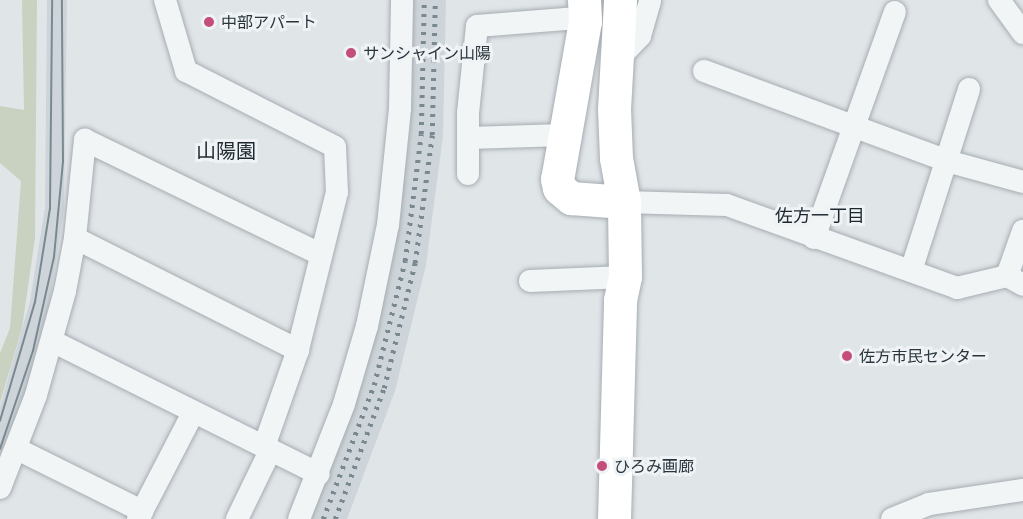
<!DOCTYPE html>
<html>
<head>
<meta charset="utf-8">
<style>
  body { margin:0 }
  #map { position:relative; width:1023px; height:519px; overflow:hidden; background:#e0e5e8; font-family:"PT Sans Narrow","Noto Sans JP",sans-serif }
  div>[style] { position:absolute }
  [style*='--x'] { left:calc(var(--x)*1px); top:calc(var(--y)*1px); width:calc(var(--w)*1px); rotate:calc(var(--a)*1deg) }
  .built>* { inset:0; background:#ced5da }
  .green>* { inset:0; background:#c9d1c1 }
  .roads { filter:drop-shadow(0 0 2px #a6adb2) drop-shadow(0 0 2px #a6adb2) }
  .street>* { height:22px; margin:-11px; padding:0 11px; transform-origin:11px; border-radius:11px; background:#f2f5f6 }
  .secondary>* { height:33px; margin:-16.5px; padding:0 16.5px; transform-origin:16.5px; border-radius:16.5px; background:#fff }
  .tram>* { height:1.5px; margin:-0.75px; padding:0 0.75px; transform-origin:0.75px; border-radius:0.75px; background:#7a8890 }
  .rail>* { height:4.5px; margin-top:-2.25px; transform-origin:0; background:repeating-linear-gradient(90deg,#7a8890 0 3px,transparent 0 9px) }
  .dots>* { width:16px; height:16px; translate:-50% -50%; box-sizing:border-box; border:3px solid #eff3f5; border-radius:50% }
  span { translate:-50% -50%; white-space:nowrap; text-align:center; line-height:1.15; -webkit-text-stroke:6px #eff3f5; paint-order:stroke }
  .poi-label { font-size:16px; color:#2a363e }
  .left { translate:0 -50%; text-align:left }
  .neighbourhood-label { font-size:18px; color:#1c272f }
  .quarter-label { font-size:20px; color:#1c272f }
</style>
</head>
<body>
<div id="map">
  <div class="built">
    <i style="clip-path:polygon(47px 0,67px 0,64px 209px,49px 305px,24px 399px,0 461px,0 407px,30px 301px,45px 208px)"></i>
    <i style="clip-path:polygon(413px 0,446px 0,443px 136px,426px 265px,395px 391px,347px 519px,311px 519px,363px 382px,393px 259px,410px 133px)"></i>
  </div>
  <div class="green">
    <i style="clip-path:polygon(22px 0,37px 0,35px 238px,22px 328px,0 403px,0 353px,10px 328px,21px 181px,0 163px,0 106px,24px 110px)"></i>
  </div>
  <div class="roads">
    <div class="street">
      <i style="--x:165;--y:0;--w:74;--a:73.5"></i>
      <i style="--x:186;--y:71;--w:167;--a:27"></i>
      <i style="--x:335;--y:147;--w:45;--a:87.5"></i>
      <i style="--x:337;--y:192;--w:163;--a:103.9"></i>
      <i style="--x:298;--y:350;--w:96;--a:109.4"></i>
      <i style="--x:266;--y:441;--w:11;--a:68"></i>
      <i style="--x:270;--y:451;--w:76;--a:115.9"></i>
      <i style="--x:999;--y:0;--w:41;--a:54"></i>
      <i style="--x:615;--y:62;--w:36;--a:-46"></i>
      <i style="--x:640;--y:36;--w:37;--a:-74"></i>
      <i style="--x:704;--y:71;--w:259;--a:20.3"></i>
      <i style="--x:947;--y:161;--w:79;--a:15.4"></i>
      <i style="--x:469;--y:138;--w:95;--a:-1.8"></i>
      <i style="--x:468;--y:174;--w:61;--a:-90"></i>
      <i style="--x:468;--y:113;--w:87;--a:-84.1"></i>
      <i style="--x:477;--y:26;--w:101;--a:-4.5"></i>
      <i style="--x:578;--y:18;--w:8;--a:23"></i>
      <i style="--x:624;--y:202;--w:103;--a:1.7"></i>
      <i style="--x:727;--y:205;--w:245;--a:19.8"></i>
      <i style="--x:957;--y:288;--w:51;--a:-13.5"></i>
      <i style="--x:1007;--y:276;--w:18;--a:29"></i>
      <i style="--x:75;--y:238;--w:250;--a:26.7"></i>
      <i style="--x:814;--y:238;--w:240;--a:-70.3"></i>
      <i style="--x:911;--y:271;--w:191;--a:-72.3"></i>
      <i style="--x:1007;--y:276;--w:48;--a:-70.4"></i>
      <i style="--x:530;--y:281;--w:95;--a:-2.4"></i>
      <i style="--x:52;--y:341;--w:298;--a:26.5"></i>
      <i style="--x:17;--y:449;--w:140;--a:26.4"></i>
      <i style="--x:0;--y:488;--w:100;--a:-68.8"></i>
      <i style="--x:36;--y:395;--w:108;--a:-74.4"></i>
      <i style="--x:65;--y:291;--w:54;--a:-79.3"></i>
      <i style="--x:75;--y:238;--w:99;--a:-84.2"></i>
      <i style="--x:85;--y:140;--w:261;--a:25.9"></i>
      <i style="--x:138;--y:519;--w:119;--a:-62.6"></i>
      <i style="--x:299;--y:519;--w:123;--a:-68.6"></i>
      <i style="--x:344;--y:404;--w:81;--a:-73.6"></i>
      <i style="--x:367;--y:326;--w:103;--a:-78.3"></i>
      <i style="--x:388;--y:225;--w:118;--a:-84.1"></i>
      <i style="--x:400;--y:108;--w:108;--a:-88.9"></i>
      <i style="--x:892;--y:519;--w:40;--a:-22"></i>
      <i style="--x:929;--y:504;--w:95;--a:-8.5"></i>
    </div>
    <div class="secondary">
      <i style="--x:584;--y:0;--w:21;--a:87"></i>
      <i style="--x:585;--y:21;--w:160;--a:100"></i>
      <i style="--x:557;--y:179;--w:9;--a:77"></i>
      <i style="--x:559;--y:188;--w:16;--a:40"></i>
      <i style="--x:571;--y:198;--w:53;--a:4.3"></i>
      <i style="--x:614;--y:519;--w:219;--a:-88.4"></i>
      <i style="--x:620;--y:300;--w:24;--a:-78"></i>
      <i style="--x:625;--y:277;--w:75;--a:-90.8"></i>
      <i style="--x:624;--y:202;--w:45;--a:-100.3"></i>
      <i style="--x:616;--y:158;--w:49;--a:-92.3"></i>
      <i style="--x:614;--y:109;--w:109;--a:-86.8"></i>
    </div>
  </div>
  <div class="tram">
    <i style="--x:0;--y:421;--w:124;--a:-73.6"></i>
    <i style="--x:35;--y:302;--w:95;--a:-80.9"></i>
    <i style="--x:50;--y:208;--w:208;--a:-89.4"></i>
    <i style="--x:0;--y:449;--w:103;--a:-71.4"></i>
    <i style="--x:33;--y:351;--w:96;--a:-77.4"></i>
    <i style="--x:54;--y:257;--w:96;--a:-84.6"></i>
    <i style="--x:63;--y:161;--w:161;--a:-90.4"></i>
  </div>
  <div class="rail">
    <i style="--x:323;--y:519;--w:143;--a:-69.2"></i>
    <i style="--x:374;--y:385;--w:128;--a:-76"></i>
    <i style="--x:405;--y:261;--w:128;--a:-82.8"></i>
    <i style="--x:421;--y:134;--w:134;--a:-88.7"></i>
    <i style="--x:335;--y:519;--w:140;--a:-69.5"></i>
    <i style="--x:384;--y:388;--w:129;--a:-76.1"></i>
    <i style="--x:415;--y:263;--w:129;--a:-82.4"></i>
    <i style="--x:432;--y:135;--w:135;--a:-88.7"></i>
  </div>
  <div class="dots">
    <i style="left:209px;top:22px;background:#c54d7b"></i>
    <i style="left:351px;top:53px;background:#c54d7b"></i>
    <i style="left:847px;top:356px;background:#c54d7b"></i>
    <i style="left:602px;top:466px;background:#c54d7b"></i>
  </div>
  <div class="poi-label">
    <span class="left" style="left:221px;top:22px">中部アパート</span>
    <span class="left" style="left:363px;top:53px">サンシャイン山陽</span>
    <span class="left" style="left:859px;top:356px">佐方市民センター</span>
    <span class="left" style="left:614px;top:466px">ひろみ画廊</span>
  </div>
  <div class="neighbourhood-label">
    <span style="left:820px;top:216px">佐方一丁目</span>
  </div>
  <div class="quarter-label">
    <span style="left:226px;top:151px">山陽園</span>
  </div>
</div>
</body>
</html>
